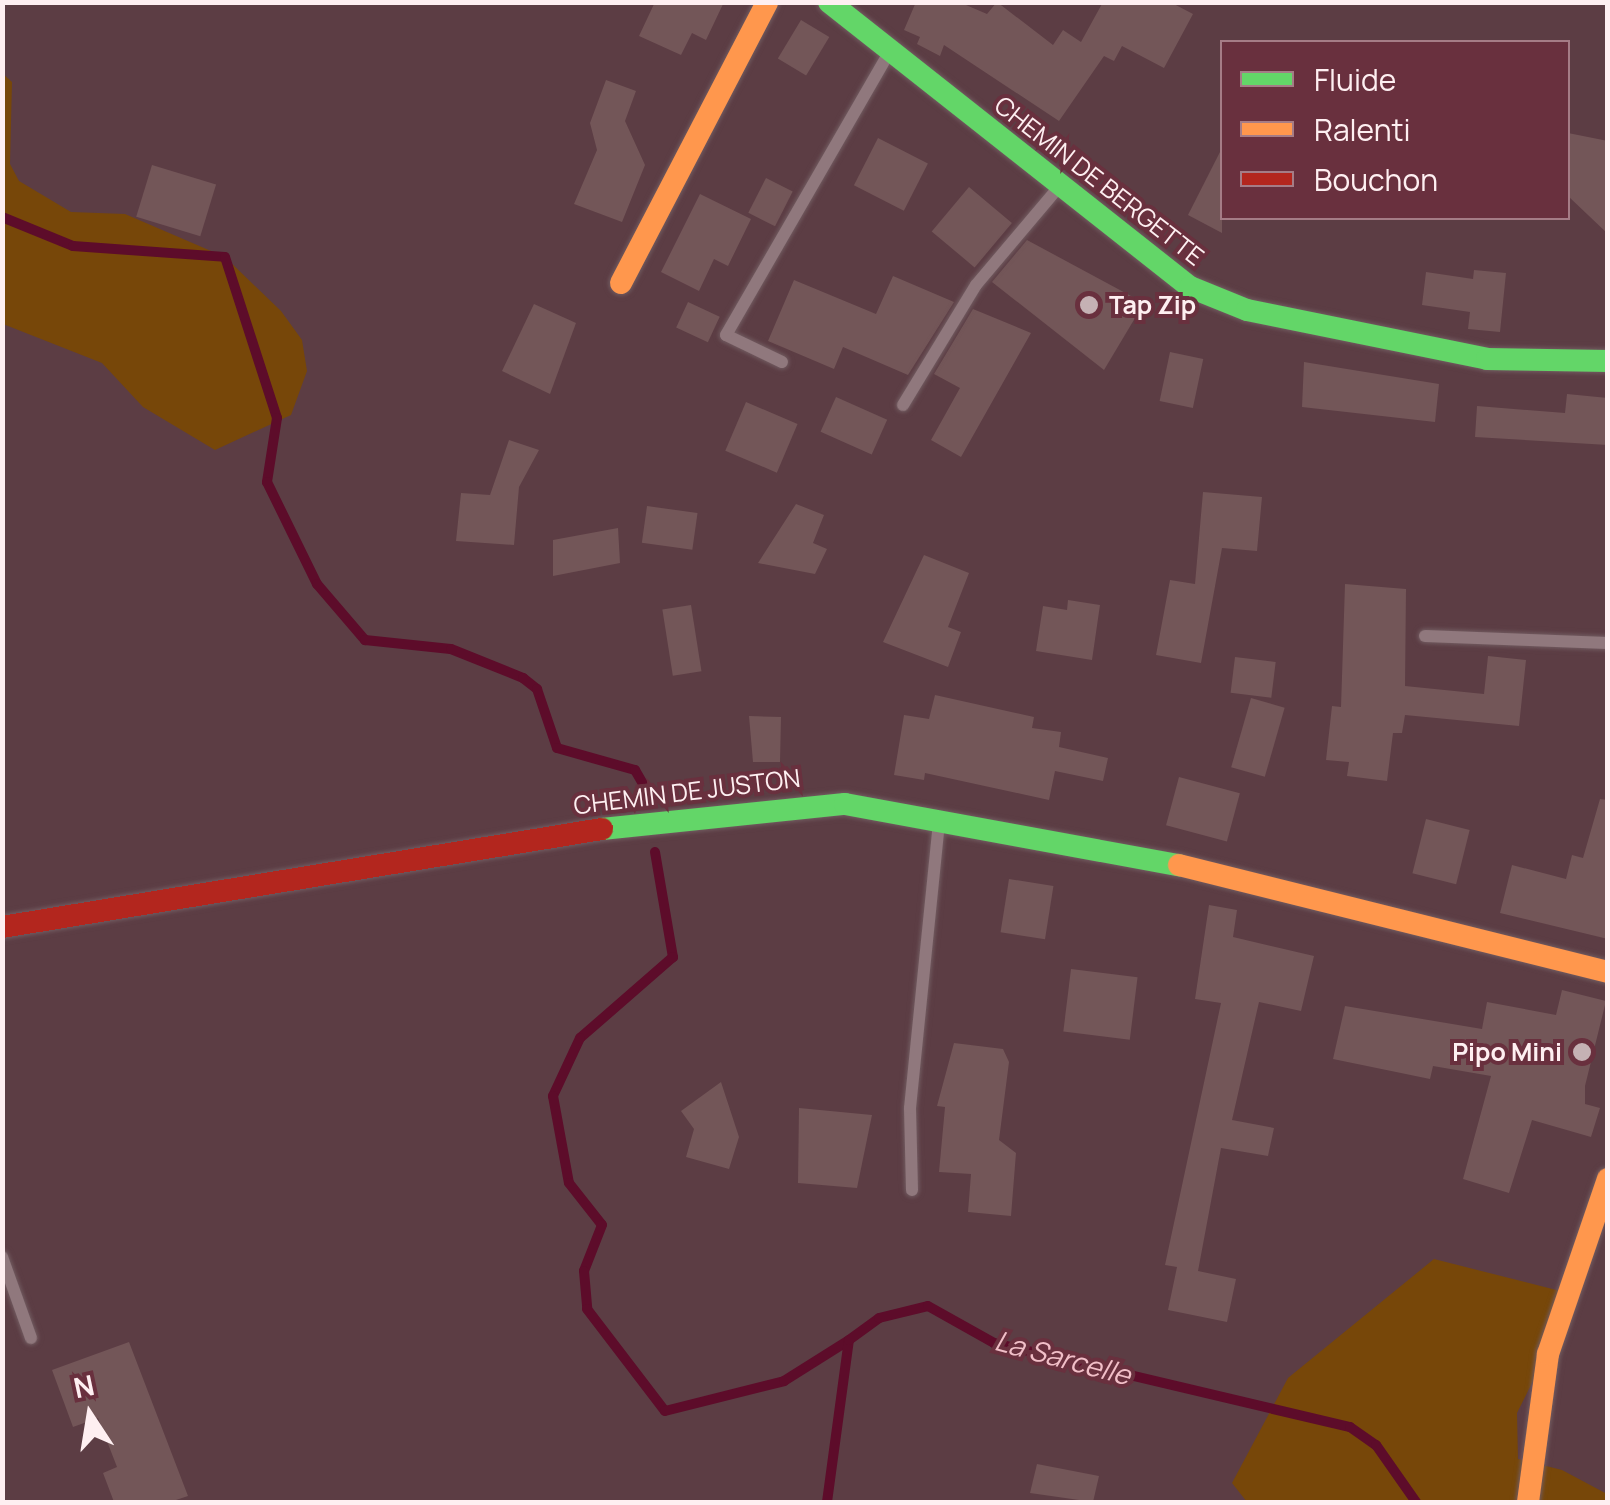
<!DOCTYPE html>
<html>
<head>
<meta charset="utf-8">
<style>
  body { margin:0 }
  #map { position:relative; width:1610px; height:1505px; overflow:hidden; background:#5c3d44; font-family:Manrope,sans-serif }
  div>[style] { position:absolute }
  [style*='--x'] { left:calc(var(--x)*1px); top:calc(var(--y)*1px); width:calc(var(--w)*1px); rotate:calc(var(--a)*1deg) }
  .green>* { inset:0; background:#774709 }
  .stream>* { height:10px; margin:-5px; padding:0 5px; transform-origin:5px; border-radius:5px; background:#5d0c2a }
  .building>* { inset:0; background:#735658; transform-origin:0 0 }
  .roads { filter:drop-shadow(0 0 2px #715b60) drop-shadow(0 0 2px #715b60) }
  .lane>* { height:12px; margin:-6px; padding:0 6px; transform-origin:6px; border-radius:6px; background:#90787d }
  .fast>* { height:22px; margin:-11px; padding:0 11px; transform-origin:11px; border-radius:11px; background:#63d668 }
  .slow>* { height:22px; margin:-11px; padding:0 11px; transform-origin:11px; border-radius:11px; background:#ff974d }
  .jam>* { height:22px; margin:-11px; padding:0 11px; transform-origin:11px; border-radius:11px; background:#b3261e }
  .dots>* { width:28px; height:28px; translate:-50% -50%; box-sizing:border-box; border:5px solid #69303e; border-radius:50% }
  span { translate:-50% -50%; white-space:nowrap; text-align:center; line-height:1.15; -webkit-text-stroke:8px #69303e; paint-order:stroke }
  .street-label { font-size:25px; color:#feeff1 }
  .poi-label { font-size:25px; color:#feeff1; font-weight:700 }
  .left { translate:0 -50%; text-align:left }
  .right { translate:-100% -50%; text-align:right }
  .water-label { font-size:28px; color:#f1bfc8; font-style:italic }
  .frame { position:absolute; inset:0; border:5px solid #feeff1; pointer-events:none }
  .legend { position:absolute; left:1220px; top:40px; width:350px; height:180px; box-sizing:border-box; background:#69303e; border:2px solid #a57c86; margin:0; padding:12px 18px; list-style:none; font-size:30px; color:#feeff1 }
  .legend li { display:flex; align-items:center; gap:20px; height:50px }
  .legend b { width:50px; border:2px solid #a57c86 }
  .north { position:absolute; left:40px; top:1365px; width:100px; height:100px; -webkit-text-stroke:8px #69303e; paint-order:stroke; rotate:348deg; font-size:28px; font-weight:700; line-height:40px; text-align:center; color:#feeff1 }
  .north::after { content:''; display:block; margin:auto; width:35px; height:45px; background:#feeff1; clip-path:polygon(50% 0,100% 100%,50% 72%,0 100%) }
</style>
</head>
<body>
<div id="map">
  <div class="green">
    <i style="clip-path:polygon(2px 73px,12px 82px,10px 164px,19px 181px,71px 212px,125px 214px,225px 257px,281px 311px,302px 340px,307px 371px,291px 415px,215px 450px,143px 407px,102px 363px,3px 324px)"></i>
    <i style="clip-path:polygon(1434px 1259px,1576px 1295px,1517px 1413px,1518px 1459px,1562px 1470px,1607px 1494px,1607px 1502px,1247px 1502px,1232px 1483px,1288px 1378px)"></i>
  </div>
  <div class="stream">
    <i style="--x:2;--y:217;--w:77;--a:22.2"></i>
    <i style="--x:73;--y:246;--w:152;--a:4.1"></i>
    <i style="--x:225;--y:257;--w:169;--a:72.1"></i>
    <i style="--x:277;--y:418;--w:65;--a:98.9"></i>
    <i style="--x:267;--y:482;--w:114;--a:63.9"></i>
    <i style="--x:317;--y:584;--w:74;--a:49.4"></i>
    <i style="--x:365;--y:640;--w:86;--a:6"></i>
    <i style="--x:451;--y:649;--w:78;--a:21.9"></i>
    <i style="--x:523;--y:678;--w:18;--a:38"></i>
    <i style="--x:537;--y:689;--w:62;--a:71.3"></i>
    <i style="--x:557;--y:748;--w:81;--a:15.8"></i>
    <i style="--x:635;--y:770;--w:24;--a:60"></i>
    <i style="--x:655;--y:852;--w:107;--a:80.3"></i>
    <i style="--x:673;--y:957;--w:123;--a:138.9"></i>
    <i style="--x:580;--y:1038;--w:64;--a:115"></i>
    <i style="--x:553;--y:1096;--w:88;--a:79.6"></i>
    <i style="--x:569;--y:1183;--w:53;--a:51.8"></i>
    <i style="--x:602;--y:1225;--w:49;--a:111.4"></i>
    <i style="--x:584;--y:1271;--w:38;--a:85"></i>
    <i style="--x:587;--y:1309;--w:128;--a:52.6"></i>
    <i style="--x:665;--y:1411;--w:123;--a:-14.1"></i>
    <i style="--x:784;--y:1381;--w:77;--a:-32.2"></i>
    <i style="--x:827;--y:1502;--w:163;--a:-82.3"></i>
    <i style="--x:849;--y:1340;--w:37;--a:-36"></i>
    <i style="--x:879;--y:1318;--w:50;--a:-13.8"></i>
    <i style="--x:928;--y:1306;--w:76;--a:29.3"></i>
    <i style="--x:994;--y:1343;--w:366;--a:13.3"></i>
    <i style="--x:1350;--y:1427;--w:32;--a:35"></i>
    <i style="--x:1376;--y:1445;--w:70;--a:54.9"></i>
  </div>
  <div class="building">
    <i style="clip-path:polygon(655px 2px,724px 2px,706px 40px,692px 33px,681px 55px,639px 36px)"></i>
    <i style="clip-path:polygon(916px 2px,959px 2px,987px 14px,997px 2px,1053px 45px,1063px 30px,1081px 42px,1103px 2px,1170px 2px,1193px 14px,1164px 68px,1122px 46px,1114px 61px,1104px 56px,1059px 121px,944px 45px,940px 56px,917px 44px,920px 37px,904px 30px)"></i>
    <i style="left:801px;top:20px;width:33px;height:45px;rotate:31deg"></i>
    <i style="clip-path:polygon(606px 80px,636px 91px,625px 121px,645px 165px,622px 222px,574px 204px,597px 150px,590px 123px)"></i>
    <i style="clip-path:polygon(1568px 133px,1608px 141px,1608px 234px,1568px 196px)"></i>
    <i style="left:878px;top:138px;width:56px;height:53px;rotate:27deg"></i>
    <i style="clip-path:polygon(1222px 148px,1222px 233px,1188px 215px)"></i>
    <i style="left:152px;top:165px;width:67px;height:54px;rotate:17deg"></i>
    <i style="left:766px;top:178px;width:30px;height:39px;rotate:27deg"></i>
    <i style="left:969px;top:187px;width:56px;height:58px;rotate:40deg"></i>
    <i style="clip-path:polygon(700px 194px,751px 219px,728px 266px,714px 259px,699px 291px,661px 272px)"></i>
    <i style="clip-path:polygon(1027px 240px,1144px 303px,1104px 370px,992px 282px)"></i>
    <i style="clip-path:polygon(1474px 270px,1506px 273px,1500px 332px,1468px 329px,1470px 312px,1422px 305px,1426px 272px,1473px 279px)"></i>
    <i style="clip-path:polygon(893px 276px,954px 302px,908px 375px,843px 347px,834px 369px,768px 341px,794px 280px,876px 314px)"></i>
    <i style="left:688px;top:302px;width:35px;height:28px;rotate:25deg"></i>
    <i style="clip-path:polygon(534px 304px,576px 323px,550px 394px,502px 371px)"></i>
    <i style="clip-path:polygon(973px 309px,1031px 333px,961px 457px,931px 440px,960px 388px,934px 374px)"></i>
    <i style="left:1170px;top:352px;width:34px;height:50px;rotate:12deg"></i>
    <i style="clip-path:polygon(1304px 362px,1439px 384px,1435px 422px,1302px 407px)"></i>
    <i style="clip-path:polygon(1567px 394px,1608px 398px,1608px 445px,1475px 437px,1477px 406px,1565px 413px)"></i>
    <i style="left:836px;top:397px;width:56px;height:38px;rotate:24deg"></i>
    <i style="left:746px;top:402px;width:56px;height:53px;rotate:23deg"></i>
    <i style="clip-path:polygon(509px 440px,539px 450px,519px 487px,514px 545px,456px 541px,461px 493px,490px 495px)"></i>
    <i style="clip-path:polygon(1203px 492px,1262px 497px,1257px 551px,1222px 548px,1201px 663px,1156px 655px,1170px 580px,1195px 584px)"></i>
    <i style="clip-path:polygon(796px 504px,824px 515px,813px 543px,827px 549px,815px 574px,758px 563px)"></i>
    <i style="left:647px;top:506px;width:51px;height:37px;rotate:8deg"></i>
    <i style="clip-path:polygon(618px 528px,620px 563px,553px 576px,553px 540px)"></i>
    <i style="clip-path:polygon(924px 555px,969px 573px,948px 627px,961px 632px,948px 667px,883px 642px)"></i>
    <i style="clip-path:polygon(1345px 584px,1406px 589px,1405px 686px,1484px 694px,1488px 656px,1526px 660px,1519px 726px,1405px 715px,1402px 733px,1393px 733px,1387px 781px,1347px 776px,1349px 762px,1326px 760px,1332px 706px,1341px 707px)"></i>
    <i style="clip-path:polygon(1068px 600px,1100px 605px,1092px 660px,1036px 651px,1043px 606px,1067px 610px)"></i>
    <i style="left:691px;top:605px;width:67px;height:29px;rotate:81deg"></i>
    <i style="left:1235px;top:657px;width:41px;height:36px;rotate:7deg"></i>
    <i style="clip-path:polygon(935px 695px,1034px 717px,1032px 728px,1061px 732px,1059px 747px,1108px 758px,1103px 781px,1055px 771px,1049px 800px,925px 773px,924px 780px,894px 775px,904px 715px,929px 719px)"></i>
    <i style="left:1251px;top:698px;width:35px;height:72px;rotate:16deg"></i>
    <i style="clip-path:polygon(749px 716px,781px 717px,780px 762px,753px 762px)"></i>
    <i style="left:1179px;top:777px;width:63px;height:50px;rotate:15deg"></i>
    <i style="clip-path:polygon(1600px 799px,1608px 800px,1608px 939px,1500px 913px,1512px 865px,1566px 879px,1572px 855px,1583px 858px)"></i>
    <i style="left:1426px;top:819px;width:45px;height:56px;rotate:14deg"></i>
    <i style="left:1009px;top:879px;width:45px;height:54px;rotate:9deg"></i>
    <i style="clip-path:polygon(1209px 905px,1237px 910px,1233px 937px,1314px 956px,1301px 1011px,1259px 1002px,1232px 1120px,1274px 1128px,1268px 1156px,1221px 1148px,1198px 1271px,1236px 1279px,1227px 1322px,1168px 1310px,1177px 1267px,1165px 1265px,1221px 1003px,1195px 999px)"></i>
    <i style="left:1071px;top:969px;width:67px;height:63px;rotate:7deg"></i>
    <i style="clip-path:polygon(1562px 990px,1606px 1001px,1585px 1086px,1585px 1104px,1600px 1108px,1591px 1137px,1532px 1120px,1509px 1193px,1463px 1179px,1491px 1076px,1433px 1066px,1430px 1079px,1333px 1059px,1345px 1006px,1482px 1029px,1487px 1002px,1556px 1015px)"></i>
    <i style="clip-path:polygon(954px 1043px,1003px 1049px,1009px 1062px,999px 1140px,1016px 1153px,1011px 1216px,968px 1212px,971px 1174px,939px 1172px,945px 1107px,937px 1106px)"></i>
    <i style="clip-path:polygon(721px 1082px,739px 1137px,729px 1169px,686px 1157px,694px 1129px,681px 1111px)"></i>
    <i style="clip-path:polygon(799px 1108px,872px 1115px,857px 1188px,798px 1183px)"></i>
    <i style="clip-path:polygon(129px 1342px,188px 1496px,170px 1502px,114px 1502px,103px 1473px,117px 1467px,98px 1418px,73px 1427px,52px 1370px)"></i>
    <i style="clip-path:polygon(1037px 1464px,1099px 1476px,1093px 1502px,1030px 1493px)"></i>
  </div>
  <div class="roads">
    <div class="lane">
      <i style="--x:782;--y:362;--w:62;--a:-154.3"></i>
      <i style="--x:726;--y:335;--w:326;--a:-60"></i>
      <i style="--x:903;--y:405;--w:140;--a:-58.7"></i>
      <i style="--x:976;--y:285;--w:127;--a:-49.8"></i>
      <i style="--x:1425;--y:636;--w:183;--a:2.2"></i>
      <i style="--x:912;--y:1190;--w:82;--a:-91.4"></i>
      <i style="--x:910;--y:1108;--w:286;--a:-84.2"></i>
      <i style="--x:2;--y:1257;--w:86;--a:70.3"></i>
    </div>
    <div class="fast">
      <i style="--x:829;--y:2;--w:460;--a:38.3"></i>
      <i style="--x:1190;--y:287;--w:61;--a:22"></i>
      <i style="--x:1247;--y:310;--w:245;--a:11.5"></i>
      <i style="--x:1487;--y:359;--w:121;--a:0.9"></i>
      <i style="--x:602;--y:829;--w:244;--a:-5.9"></i>
      <i style="--x:845;--y:804;--w:340;--a:10.4"></i>
    </div>
    <div class="slow">
      <i style="--x:621;--y:283;--w:317;--a:-62.5"></i>
      <i style="--x:1179;--y:865;--w:442;--a:14"></i>
      <i style="--x:1528;--y:1502;--w:149;--a:-82.3"></i>
      <i style="--x:1548;--y:1354;--w:185;--a:-71.1"></i>
    </div>
    <div class="jam">
      <i style="--x:2;--y:927;--w:608;--a:-9.28"></i>
    </div>
  </div>
  <div class="dots">
    <i style="left:1089px;top:305px;background:#c5b1b4"></i>
    <i style="left:1582px;top:1052px;background:#c5b1b4"></i>
  </div>
  <div class="street-label">
    <span style="left:1099px;top:181px;rotate:38deg">CHEMIN DE BERGETTE</span>
    <span style="left:687px;top:792px;rotate:-7deg">CHEMIN DE JUSTON</span>
  </div>
  <div class="poi-label">
    <span class="left" style="left:1109px;top:305px">Tap Zip</span>
    <span class="right" style="left:1562px;top:1052px">Pipo Mini</span>
  </div>
  <div class="water-label">
    <span style="left:1063px;top:1357px;rotate:15deg">La Sarcelle</span>
  </div>
  <div class="frame"></div>
  <ul class="legend">
  <li><b style="height:12px;background:#63d668"></b>Fluide</li>
  <li><b style="height:12px;background:#ff974d"></b>Ralenti</li>
  <li><b style="height:12px;background:#b3261e"></b>Bouchon</li>
  </ul>
  <div class="north">N</div>
</div>
</body>
</html>
